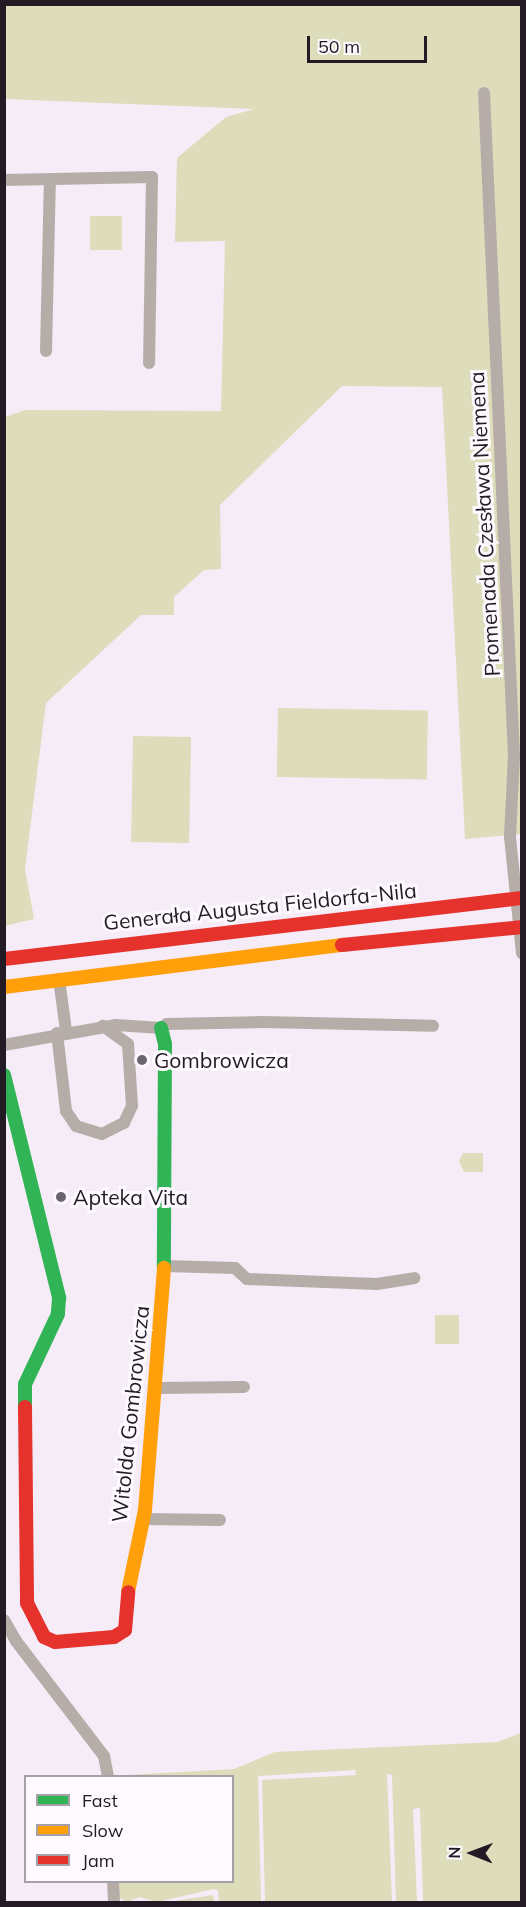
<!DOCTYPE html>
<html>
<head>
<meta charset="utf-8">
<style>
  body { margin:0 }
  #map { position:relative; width:526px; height:1907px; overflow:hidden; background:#f5ecf8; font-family:Mulish,sans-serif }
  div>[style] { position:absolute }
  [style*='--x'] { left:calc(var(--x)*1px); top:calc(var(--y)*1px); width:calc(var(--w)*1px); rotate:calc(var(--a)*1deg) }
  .green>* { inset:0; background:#dddcbb; transform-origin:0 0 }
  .street>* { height:12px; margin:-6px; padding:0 6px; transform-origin:6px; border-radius:6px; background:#b6ada9 }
  .fast>* { height:14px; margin:-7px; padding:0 7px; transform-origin:7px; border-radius:7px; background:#30b455 }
  .slow>* { height:14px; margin:-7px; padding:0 7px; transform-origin:7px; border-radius:7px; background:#ff9f0a }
  .jam>* { height:14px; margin:-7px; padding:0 7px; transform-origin:7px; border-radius:7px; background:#e5322d }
  .dots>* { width:16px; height:16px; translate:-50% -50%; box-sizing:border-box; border:3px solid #fdf9ff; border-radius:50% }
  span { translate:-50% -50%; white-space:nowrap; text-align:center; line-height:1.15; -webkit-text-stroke:6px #fdf9ff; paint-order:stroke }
  .street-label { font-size:21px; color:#221a24 }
  .poi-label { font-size:21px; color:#221a24 }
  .left { translate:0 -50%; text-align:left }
  .frame { position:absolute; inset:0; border:6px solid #221a24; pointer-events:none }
  .legend { position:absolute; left:24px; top:1775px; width:210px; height:108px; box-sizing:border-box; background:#fdf9ff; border:2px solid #a5a0a7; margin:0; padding:8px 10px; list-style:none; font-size:18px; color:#221a24 }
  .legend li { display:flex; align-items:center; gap:12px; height:30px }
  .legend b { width:30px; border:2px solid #a5a0a7 }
  .north { position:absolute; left:442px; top:1823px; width:60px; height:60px; -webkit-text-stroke:4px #fdf9ff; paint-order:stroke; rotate:271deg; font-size:16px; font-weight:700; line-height:24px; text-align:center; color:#221a24 }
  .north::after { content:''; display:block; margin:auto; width:21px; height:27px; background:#221a24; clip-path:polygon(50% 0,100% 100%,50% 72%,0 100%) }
  .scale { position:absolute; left:307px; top:36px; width:120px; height:27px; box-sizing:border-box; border:3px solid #221a24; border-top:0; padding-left:8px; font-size:18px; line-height:21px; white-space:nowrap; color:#221a24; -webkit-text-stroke:4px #fdf9ff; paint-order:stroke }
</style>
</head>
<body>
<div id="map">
  <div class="green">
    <i style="clip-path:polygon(5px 5px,521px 5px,521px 834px,465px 839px,442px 387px,342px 386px,220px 505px,221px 569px,204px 570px,174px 597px,174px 615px,141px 615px,46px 703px,25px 869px,34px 919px,5px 926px,5px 417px,25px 410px,221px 411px,225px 241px,175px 242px,177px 158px,226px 117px,254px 109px,5px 99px)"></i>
    <i style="left:90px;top:216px;width:32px;height:34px"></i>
    <i style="left:278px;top:708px;width:150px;height:69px;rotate:1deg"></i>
    <i style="left:133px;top:736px;width:58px;height:106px;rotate:1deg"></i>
    <i style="clip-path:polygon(463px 1153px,483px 1153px,483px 1172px,464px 1172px,459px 1161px)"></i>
    <i style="left:435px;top:1315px;width:24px;height:29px"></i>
    <i style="clip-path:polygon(521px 1733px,521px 1902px,423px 1902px,420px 1808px,413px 1809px,417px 1902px,396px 1902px,392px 1775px,387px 1774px,392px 1902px,265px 1902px,262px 1780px,356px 1775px,355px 1770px,258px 1776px,261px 1902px,219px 1902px,218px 1890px,214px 1889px,157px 1902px,139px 1897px,127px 1902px,119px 1897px,119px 1882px,232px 1882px,232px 1776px,127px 1775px,234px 1769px,275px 1752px,497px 1742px)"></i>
    <i style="clip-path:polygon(213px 1895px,214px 1902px,168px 1902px)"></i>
  </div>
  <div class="street">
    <i style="--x:484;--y:93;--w:663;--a:87.41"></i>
    <i style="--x:514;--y:755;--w:82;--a:92.8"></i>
    <i style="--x:510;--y:837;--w:117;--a:84.1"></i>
    <i style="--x:4;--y:180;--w:148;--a:-1.2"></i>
    <i style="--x:152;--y:177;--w:186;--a:90.9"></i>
    <i style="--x:46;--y:351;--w:172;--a:-88.7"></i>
    <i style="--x:59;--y:979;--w:52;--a:82.3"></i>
    <i style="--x:57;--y:1033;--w:79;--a:83.4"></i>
    <i style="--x:66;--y:1111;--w:18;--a:56"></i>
    <i style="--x:76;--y:1126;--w:27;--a:17"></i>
    <i style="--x:102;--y:1134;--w:25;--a:-27"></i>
    <i style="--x:124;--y:1123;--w:19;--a:-65"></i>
    <i style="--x:132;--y:1106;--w:62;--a:-93.7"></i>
    <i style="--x:128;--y:1044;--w:31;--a:-144"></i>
    <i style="--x:4;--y:1045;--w:114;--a:-10.1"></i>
    <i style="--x:116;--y:1025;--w:45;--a:3.8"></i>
    <i style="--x:161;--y:1028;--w:7;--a:-34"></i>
    <i style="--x:167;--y:1024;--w:96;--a:-1.2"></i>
    <i style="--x:263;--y:1022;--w:170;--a:1.3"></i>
    <i style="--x:164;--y:1266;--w:71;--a:1.6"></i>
    <i style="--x:235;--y:1268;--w:16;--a:43"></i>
    <i style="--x:247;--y:1279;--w:130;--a:2.2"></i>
    <i style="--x:377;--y:1284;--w:38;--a:-9"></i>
    <i style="--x:156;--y:1388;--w:88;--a:-0.7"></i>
    <i style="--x:143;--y:1519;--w:77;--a:0.7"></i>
    <i style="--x:4;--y:1620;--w:24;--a:60"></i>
    <i style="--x:16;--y:1641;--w:145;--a:52.6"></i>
    <i style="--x:104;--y:1756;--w:20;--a:79"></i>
    <i style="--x:113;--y:1882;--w:20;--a:87"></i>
  </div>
  <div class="fast">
    <i style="--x:161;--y:1028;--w:16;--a:76"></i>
    <i style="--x:165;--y:1044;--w:224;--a:90.3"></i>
    <i style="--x:4;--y:1075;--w:230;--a:76.1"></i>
    <i style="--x:59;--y:1298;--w:16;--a:94"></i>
    <i style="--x:58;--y:1314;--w:77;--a:115.2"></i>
    <i style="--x:25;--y:1384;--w:23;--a:90"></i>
  </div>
  <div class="slow">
    <i style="--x:4;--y:987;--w:341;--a:-7.1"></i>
    <i style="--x:128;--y:1592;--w:84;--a:-78.3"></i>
    <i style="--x:145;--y:1510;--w:243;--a:-85.5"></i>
  </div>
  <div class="jam">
    <i style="--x:342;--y:945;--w:181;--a:-5.7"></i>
    <i style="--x:4;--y:959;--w:522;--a:-6.72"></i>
    <i style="--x:25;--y:1407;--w:196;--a:89.4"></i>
    <i style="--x:27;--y:1603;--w:38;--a:63"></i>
    <i style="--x:44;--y:1637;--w:12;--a:24"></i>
    <i style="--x:55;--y:1642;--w:59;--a:-4.8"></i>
    <i style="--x:114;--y:1637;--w:13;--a:-32"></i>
    <i style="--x:125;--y:1630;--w:38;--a:-85"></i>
  </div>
  <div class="dots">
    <i style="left:142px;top:1060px;background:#6c646e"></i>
    <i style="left:61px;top:1197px;background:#6c646e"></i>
  </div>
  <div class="street-label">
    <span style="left:484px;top:524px;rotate:-93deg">Promenada Czesława Niemena</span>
    <span style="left:260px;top:906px;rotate:-6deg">Generała Augusta Fieldorfa-Nila</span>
    <span style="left:130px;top:1414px;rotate:-84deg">Witolda Gombrowicza</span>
  </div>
  <div class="poi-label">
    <span class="left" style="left:154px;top:1060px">Gombrowicza</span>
    <span class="left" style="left:73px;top:1197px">Apteka Vita</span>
  </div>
  <div class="frame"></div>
  <ul class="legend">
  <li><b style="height:8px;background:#30b455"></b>Fast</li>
  <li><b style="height:8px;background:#ff9f0a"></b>Slow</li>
  <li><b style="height:8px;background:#e5322d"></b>Jam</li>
  </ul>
  <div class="north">N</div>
  <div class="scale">50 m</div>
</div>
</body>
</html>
